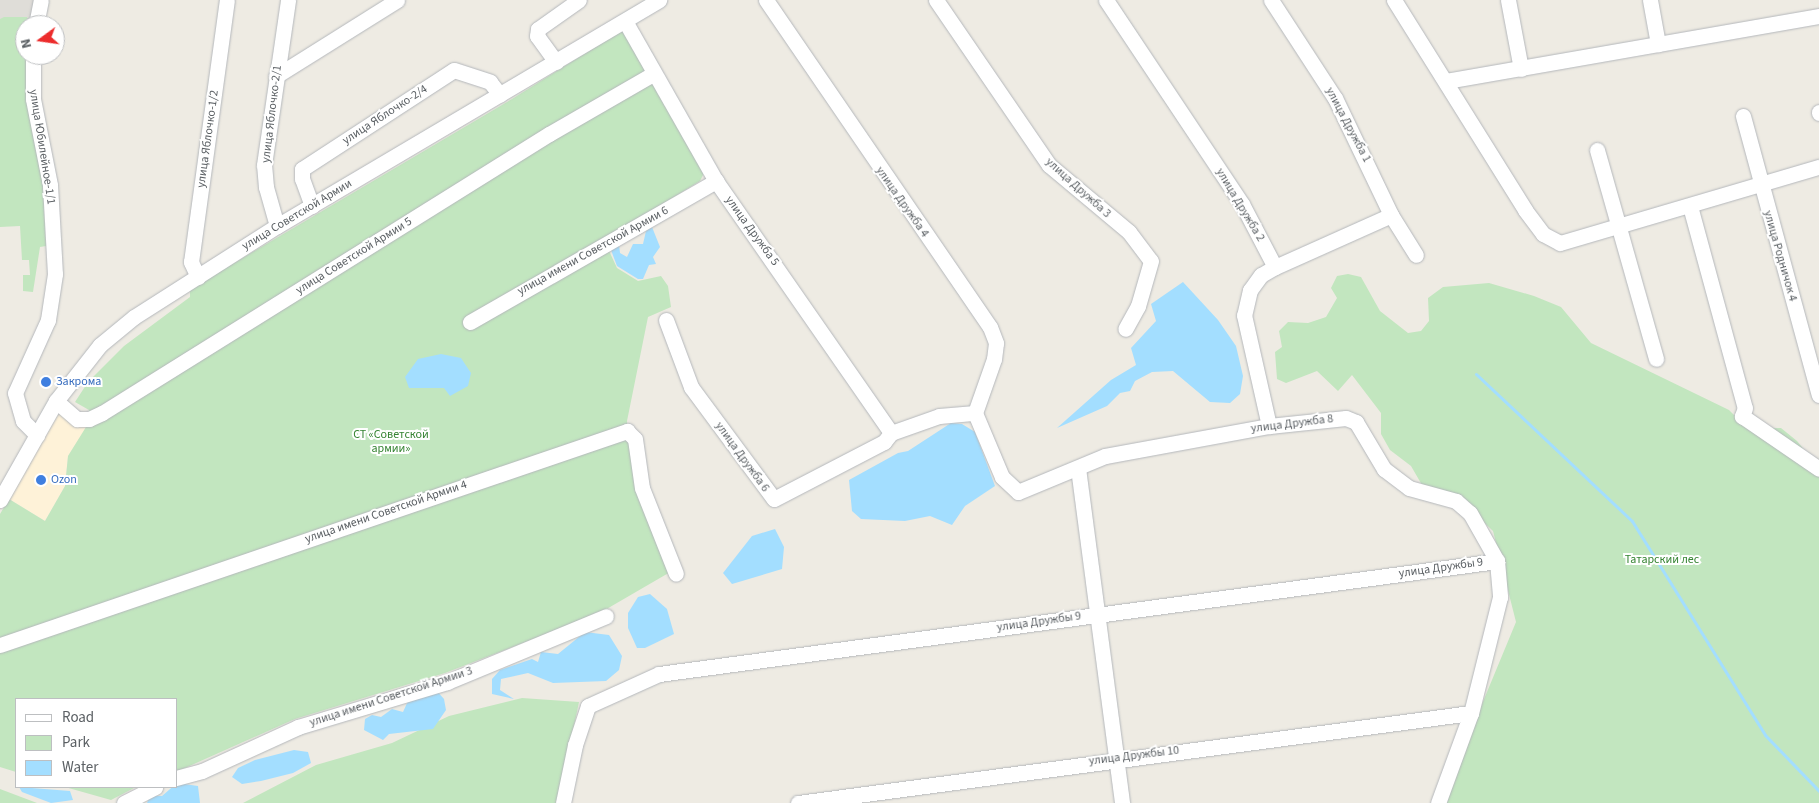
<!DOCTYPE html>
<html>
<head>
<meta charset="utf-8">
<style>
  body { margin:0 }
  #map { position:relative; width:1819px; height:803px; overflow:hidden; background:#eeebe3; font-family:"Source Sans 3",sans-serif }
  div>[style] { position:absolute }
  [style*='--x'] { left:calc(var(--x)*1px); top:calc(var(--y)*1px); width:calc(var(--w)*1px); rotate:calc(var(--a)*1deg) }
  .commercial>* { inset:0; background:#fef2d8 }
  .industrial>* { inset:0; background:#dfddd8; transform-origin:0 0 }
  .green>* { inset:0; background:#c2e6bf }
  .water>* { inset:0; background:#a3deff }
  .stream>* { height:3px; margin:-1.5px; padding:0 1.5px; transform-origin:1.5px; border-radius:1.5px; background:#a3deff }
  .roads { filter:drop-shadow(0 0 1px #b4b7bb) drop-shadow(0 0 1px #b4b7bb) }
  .minor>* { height:15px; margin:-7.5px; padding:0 7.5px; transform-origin:7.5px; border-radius:7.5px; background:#fff }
  .dots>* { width:14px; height:14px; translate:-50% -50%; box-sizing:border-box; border:2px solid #fff; border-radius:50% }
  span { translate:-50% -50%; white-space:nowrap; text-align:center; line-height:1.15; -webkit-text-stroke:4px #fff; paint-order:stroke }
  .street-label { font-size:12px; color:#5b6064 }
  .shop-label { font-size:12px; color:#366cbe }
  .left { translate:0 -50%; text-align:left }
  .park-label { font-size:12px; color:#368433 }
  .legend { position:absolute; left:15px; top:698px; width:162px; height:90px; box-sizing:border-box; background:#fff; border:1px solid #bdbfc1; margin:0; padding:6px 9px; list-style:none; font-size:15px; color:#5b6064 }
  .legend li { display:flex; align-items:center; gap:10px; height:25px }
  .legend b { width:25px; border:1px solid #bdbfc1 }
  .north { position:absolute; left:15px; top:15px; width:50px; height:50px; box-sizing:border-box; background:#fff; border:1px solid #bdbfc1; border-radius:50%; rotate:256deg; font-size:14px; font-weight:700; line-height:20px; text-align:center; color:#5b6064 }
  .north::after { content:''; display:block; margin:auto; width:18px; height:22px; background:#ec2c2c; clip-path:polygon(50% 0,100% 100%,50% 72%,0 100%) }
</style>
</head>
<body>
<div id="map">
  <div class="commercial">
    <i style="clip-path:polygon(61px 410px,86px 428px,68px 456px,65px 486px,45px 521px,9px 499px)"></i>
  </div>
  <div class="industrial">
    <i style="left:0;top:0;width:33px;height:19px"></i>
  </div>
  <div class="green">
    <i style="clip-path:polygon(4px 17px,27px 17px,30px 23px,25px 25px,25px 55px,42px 162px,46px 246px,40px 247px,33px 292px,23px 291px,23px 275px,30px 275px,29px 260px,22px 260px,20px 226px,0 227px,0 19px)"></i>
    <i style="clip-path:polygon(624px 29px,704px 173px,700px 181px,604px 240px,617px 268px,638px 281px,661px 276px,668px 286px,671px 307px,648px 317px,627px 421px,628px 438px,672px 571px,598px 614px,445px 673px,295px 719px,176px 772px,176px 699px,16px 699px,16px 772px,0 767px,0 514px,9px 499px,45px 521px,65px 486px,68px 456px,86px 427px,89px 410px,75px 402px,88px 382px,124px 346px,190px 297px,190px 289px,512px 99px)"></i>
    <i style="clip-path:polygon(1348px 274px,1361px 277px,1380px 311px,1408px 333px,1421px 331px,1429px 321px,1428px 298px,1443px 287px,1489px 283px,1534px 296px,1561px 307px,1591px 343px,1729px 410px,1748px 429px,1781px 428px,1797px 441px,1819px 468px,1819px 803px,1441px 803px,1516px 622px,1493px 531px,1458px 498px,1422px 485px,1411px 466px,1390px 450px,1381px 434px,1381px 413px,1352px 375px,1338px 391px,1317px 371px,1286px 383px,1277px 379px,1275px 352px,1282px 347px,1279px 331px,1288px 322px,1308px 323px,1326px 317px,1337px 298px,1331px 288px,1337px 276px)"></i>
    <i style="clip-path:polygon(522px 698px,579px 702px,558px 803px,243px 803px,316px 765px,392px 743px,449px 716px)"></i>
    <i style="clip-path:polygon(65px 787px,136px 787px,111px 800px)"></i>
    <i style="clip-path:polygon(0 789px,37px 803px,0 803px)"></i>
  </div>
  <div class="water">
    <i style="clip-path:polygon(652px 227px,660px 247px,653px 257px,656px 264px,649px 265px,643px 279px,638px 279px,617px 266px,611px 250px,619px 244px,620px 253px,627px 257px,633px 244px,643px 244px,646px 231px)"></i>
    <i style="clip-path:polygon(1183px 282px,1218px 320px,1236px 346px,1243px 376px,1240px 394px,1230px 403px,1210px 402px,1173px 371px,1152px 372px,1135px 381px,1130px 391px,1120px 393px,1107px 406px,1057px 428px,1111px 380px,1136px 365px,1131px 348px,1156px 321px,1151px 304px)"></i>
    <i style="clip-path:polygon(441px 354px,461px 358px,471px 373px,468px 386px,450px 396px,444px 388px,409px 388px,405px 377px,418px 359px)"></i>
    <i style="clip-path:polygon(951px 423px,962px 424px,975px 432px,995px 486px,965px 506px,952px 525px,930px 516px,905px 521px,861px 519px,852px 511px,849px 480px,898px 453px,908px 451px)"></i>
    <i style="clip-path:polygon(775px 529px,784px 547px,782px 569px,732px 584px,723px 573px,752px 536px)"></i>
    <i style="clip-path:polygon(650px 594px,667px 609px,674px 634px,645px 648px,637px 648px,628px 628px,628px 613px,638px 597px)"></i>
    <i style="clip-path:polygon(585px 632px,609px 635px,622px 656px,619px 670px,606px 681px,553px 683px,528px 673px,501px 679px,500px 690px,514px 699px,492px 694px,492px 679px,500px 670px,532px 659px,538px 662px,541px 652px,558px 654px)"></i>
    <i style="clip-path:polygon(436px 690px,444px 699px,446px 710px,433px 729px,389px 734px,383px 740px,364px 730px,365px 719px,372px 715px,381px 717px,392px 709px,403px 712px,408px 701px)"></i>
    <i style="clip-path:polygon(294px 750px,308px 752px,311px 763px,293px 773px,261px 781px,242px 784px,232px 777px,238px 768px,255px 760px)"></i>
    <i style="clip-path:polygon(177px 783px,198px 786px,200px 803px,147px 803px,150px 796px,162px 796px)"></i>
    <i style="clip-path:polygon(19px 787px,70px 791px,73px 800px,51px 803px,22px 792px)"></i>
  </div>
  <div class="stream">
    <i style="--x:1476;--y:374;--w:214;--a:43.3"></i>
    <i style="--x:1632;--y:521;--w:252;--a:58.1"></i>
    <i style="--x:1765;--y:735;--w:78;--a:46"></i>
  </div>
  <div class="roads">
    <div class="minor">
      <i style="--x:766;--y:0;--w:396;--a:55.6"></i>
      <i style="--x:990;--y:327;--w:17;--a:69"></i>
      <i style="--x:996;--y:343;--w:16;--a:97"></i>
      <i style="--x:994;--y:359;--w:57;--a:109.4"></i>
      <i style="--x:936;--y:0;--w:200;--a:55.6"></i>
      <i style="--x:1049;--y:165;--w:104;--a:39.9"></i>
      <i style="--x:1129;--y:232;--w:36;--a:53"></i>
      <i style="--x:1151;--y:261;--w:47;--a:106.1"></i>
      <i style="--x:1138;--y:306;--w:26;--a:119"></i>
      <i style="--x:1106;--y:0;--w:245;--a:56.3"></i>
      <i style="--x:1242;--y:204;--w:71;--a:62.4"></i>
      <i style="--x:1275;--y:267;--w:16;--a:150"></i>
      <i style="--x:1261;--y:275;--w:19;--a:126"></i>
      <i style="--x:1250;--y:290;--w:26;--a:103"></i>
      <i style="--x:1244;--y:315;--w:114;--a:77.3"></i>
      <i style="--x:1271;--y:0;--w:117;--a:56.9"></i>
      <i style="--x:1335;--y:98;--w:130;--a:64.4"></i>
      <i style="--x:1391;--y:215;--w:47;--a:58"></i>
      <i style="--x:1394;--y:0;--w:248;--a:58"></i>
      <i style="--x:1525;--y:210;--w:30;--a:53"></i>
      <i style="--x:1543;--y:234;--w:19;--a:28"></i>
      <i style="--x:1560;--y:243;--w:270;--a:-16.4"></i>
      <i style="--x:1508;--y:0;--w:70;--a:79.3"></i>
      <i style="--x:1650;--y:0;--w:45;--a:79.7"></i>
      <i style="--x:625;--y:21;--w:184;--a:60.4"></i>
      <i style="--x:716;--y:181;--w:307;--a:55.2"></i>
      <i style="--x:36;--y:25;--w:25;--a:-79"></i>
      <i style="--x:33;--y:55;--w:44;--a:90"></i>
      <i style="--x:33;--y:99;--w:88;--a:78.8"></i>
      <i style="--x:50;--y:185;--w:89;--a:86.8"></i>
      <i style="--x:55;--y:274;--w:47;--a:98.7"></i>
      <i style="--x:48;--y:320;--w:80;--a:114.3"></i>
      <i style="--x:15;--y:393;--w:29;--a:74"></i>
      <i style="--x:23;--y:421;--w:20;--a:45"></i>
      <i style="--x:556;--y:62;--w:32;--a:-126"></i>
      <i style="--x:537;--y:36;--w:7;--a:-82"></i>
      <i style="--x:538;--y:29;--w:50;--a:-35.3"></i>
      <i style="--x:276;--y:76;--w:143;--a:-32.1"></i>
      <i style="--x:1446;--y:81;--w:379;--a:-9.9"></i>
      <i style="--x:1819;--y:112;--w:1;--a:90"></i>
      <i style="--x:1743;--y:116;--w:289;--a:74.8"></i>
      <i style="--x:1597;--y:150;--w:217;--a:74.2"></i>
      <i style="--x:312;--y:206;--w:29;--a:-110"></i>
      <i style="--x:302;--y:179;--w:10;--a:-90"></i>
      <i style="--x:302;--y:169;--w:181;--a:-33.1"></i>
      <i style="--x:454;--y:70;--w:38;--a:18"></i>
      <i style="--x:490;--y:82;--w:16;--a:52"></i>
      <i style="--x:1690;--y:206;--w:209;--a:74.8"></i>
      <i style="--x:1745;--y:408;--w:9;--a:111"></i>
      <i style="--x:1742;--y:416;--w:93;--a:34.5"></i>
      <i style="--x:277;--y:226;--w:41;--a:-105.8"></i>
      <i style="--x:266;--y:187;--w:22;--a:-95"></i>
      <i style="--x:264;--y:165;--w:167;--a:-81.7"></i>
      <i style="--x:1275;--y:267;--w:127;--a:-24.1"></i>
      <i style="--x:198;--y:277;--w:17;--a:-115"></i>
      <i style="--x:191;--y:262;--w:264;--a:-82.2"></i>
      <i style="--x:666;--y:320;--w:72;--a:69.5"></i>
      <i style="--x:691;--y:387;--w:139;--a:53.5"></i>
      <i style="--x:774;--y:499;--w:124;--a:-27.4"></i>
      <i style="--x:884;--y:442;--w:11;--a:-52"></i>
      <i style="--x:470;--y:322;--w:284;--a:-29.8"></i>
      <i style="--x:56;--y:401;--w:28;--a:41"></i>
      <i style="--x:77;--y:419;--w:12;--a:0"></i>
      <i style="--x:89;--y:419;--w:14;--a:-25"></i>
      <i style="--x:102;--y:413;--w:527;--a:-31.97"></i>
      <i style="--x:549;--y:134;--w:120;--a:-30"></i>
      <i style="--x:975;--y:413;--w:69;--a:67.1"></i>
      <i style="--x:1002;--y:477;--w:22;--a:43"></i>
      <i style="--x:1018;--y:492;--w:94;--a:-22.5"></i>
      <i style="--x:1105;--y:456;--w:167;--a:-10.4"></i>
      <i style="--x:1269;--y:426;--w:77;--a:-5.9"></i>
      <i style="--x:1346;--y:418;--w:11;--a:22"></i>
      <i style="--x:1356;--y:422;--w:55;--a:59.2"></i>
      <i style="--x:1384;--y:469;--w:31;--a:37"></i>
      <i style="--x:1409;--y:488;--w:49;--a:15.5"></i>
      <i style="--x:1456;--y:501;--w:18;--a:41"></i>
      <i style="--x:1470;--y:513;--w:55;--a:60.6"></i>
      <i style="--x:1497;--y:561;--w:36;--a:85"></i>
      <i style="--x:1500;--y:597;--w:120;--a:104"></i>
      <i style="--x:1471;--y:713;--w:96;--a:110.1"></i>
      <i style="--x:891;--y:433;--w:51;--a:-19.5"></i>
      <i style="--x:939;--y:416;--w:36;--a:-5"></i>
      <i style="--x:1078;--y:468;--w:338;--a:82.5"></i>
      <i style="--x:0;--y:500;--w:114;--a:-60.5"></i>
      <i style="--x:56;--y:401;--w:71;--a:-51.8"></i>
      <i style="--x:100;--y:345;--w:44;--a:-39.5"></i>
      <i style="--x:134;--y:317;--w:169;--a:-32.5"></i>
      <i style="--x:277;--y:226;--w:444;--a:-30.6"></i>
      <i style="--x:0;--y:645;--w:663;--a:-18.85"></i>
      <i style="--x:627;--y:431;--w:11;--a:45"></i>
      <i style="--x:635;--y:439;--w:49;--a:81.9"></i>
      <i style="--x:642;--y:488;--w:92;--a:68.4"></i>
      <i style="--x:176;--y:778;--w:27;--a:-15"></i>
      <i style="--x:202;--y:771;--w:106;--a:-24.6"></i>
      <i style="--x:298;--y:727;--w:156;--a:-16.8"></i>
      <i style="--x:447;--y:682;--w:172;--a:-22.5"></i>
      <i style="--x:124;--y:803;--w:35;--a:-27"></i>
      <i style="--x:563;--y:803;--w:59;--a:-78.3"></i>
      <i style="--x:575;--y:745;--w:41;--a:-71.6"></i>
      <i style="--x:588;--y:706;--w:78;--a:-24.3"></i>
      <i style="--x:659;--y:674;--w:846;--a:-7.68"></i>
      <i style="--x:798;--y:803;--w:679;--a:-7.62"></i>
    </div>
  </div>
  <div class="dots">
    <i style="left:46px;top:382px;background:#3f7fe0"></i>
    <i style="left:41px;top:480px;background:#3f7fe0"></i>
  </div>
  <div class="street-label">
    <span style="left:272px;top:114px;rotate:-83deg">улица Яблочко-2/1</span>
    <span style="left:385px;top:115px;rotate:-33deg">улица Яблочко-2/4</span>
    <span style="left:1348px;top:125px;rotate:62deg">улица Дружба 1</span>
    <span style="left:208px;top:139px;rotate:-82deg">улица Яблочко-1/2</span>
    <span style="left:42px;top:147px;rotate:81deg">улица Юбилейное-1/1</span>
    <span style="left:1078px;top:188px;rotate:42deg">улица Дружба 3</span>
    <span style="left:902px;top:202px;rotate:55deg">улица Дружба 4</span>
    <span style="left:1240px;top:205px;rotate:59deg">улица Дружба 2</span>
    <span style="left:297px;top:215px;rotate:-31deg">улица Советской Армии</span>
    <span style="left:752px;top:231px;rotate:54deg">улица Дружба 5</span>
    <span style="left:593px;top:251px;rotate:-29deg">улица имени Советской Армии 6</span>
    <span style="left:354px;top:256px;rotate:-32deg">улица Советской Армии 5</span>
    <span style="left:1780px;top:256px;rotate:74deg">улица Родничок 4</span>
    <span style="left:1292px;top:424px;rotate:-7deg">улица Дружба 8</span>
    <span style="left:742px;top:457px;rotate:54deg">улица Дружба 6</span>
    <span style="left:386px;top:512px;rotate:-19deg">улица имени Советской Армии 4</span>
    <span style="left:1441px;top:568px;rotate:-8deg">улица Дружбы 9</span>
    <span style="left:1039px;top:622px;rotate:-8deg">улица Дружбы 9</span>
    <span style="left:391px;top:697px;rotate:-18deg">улица имени Советской Армии 3</span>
    <span style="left:1134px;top:756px;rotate:-7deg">улица Дружбы 10</span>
  </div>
  <div class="shop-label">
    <span class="left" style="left:56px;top:382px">Закрома</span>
    <span class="left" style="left:51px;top:480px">Ozon</span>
  </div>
  <div class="park-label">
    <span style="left:391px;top:442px">СТ «Советской<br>армии»</span>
    <span style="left:1662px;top:560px">Татарский лес</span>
  </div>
  <ul class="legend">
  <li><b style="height:6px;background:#fff"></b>Road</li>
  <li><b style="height:14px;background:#c2e6bf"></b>Park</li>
  <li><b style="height:14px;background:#a3deff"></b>Water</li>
  </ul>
  <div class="north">N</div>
</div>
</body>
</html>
